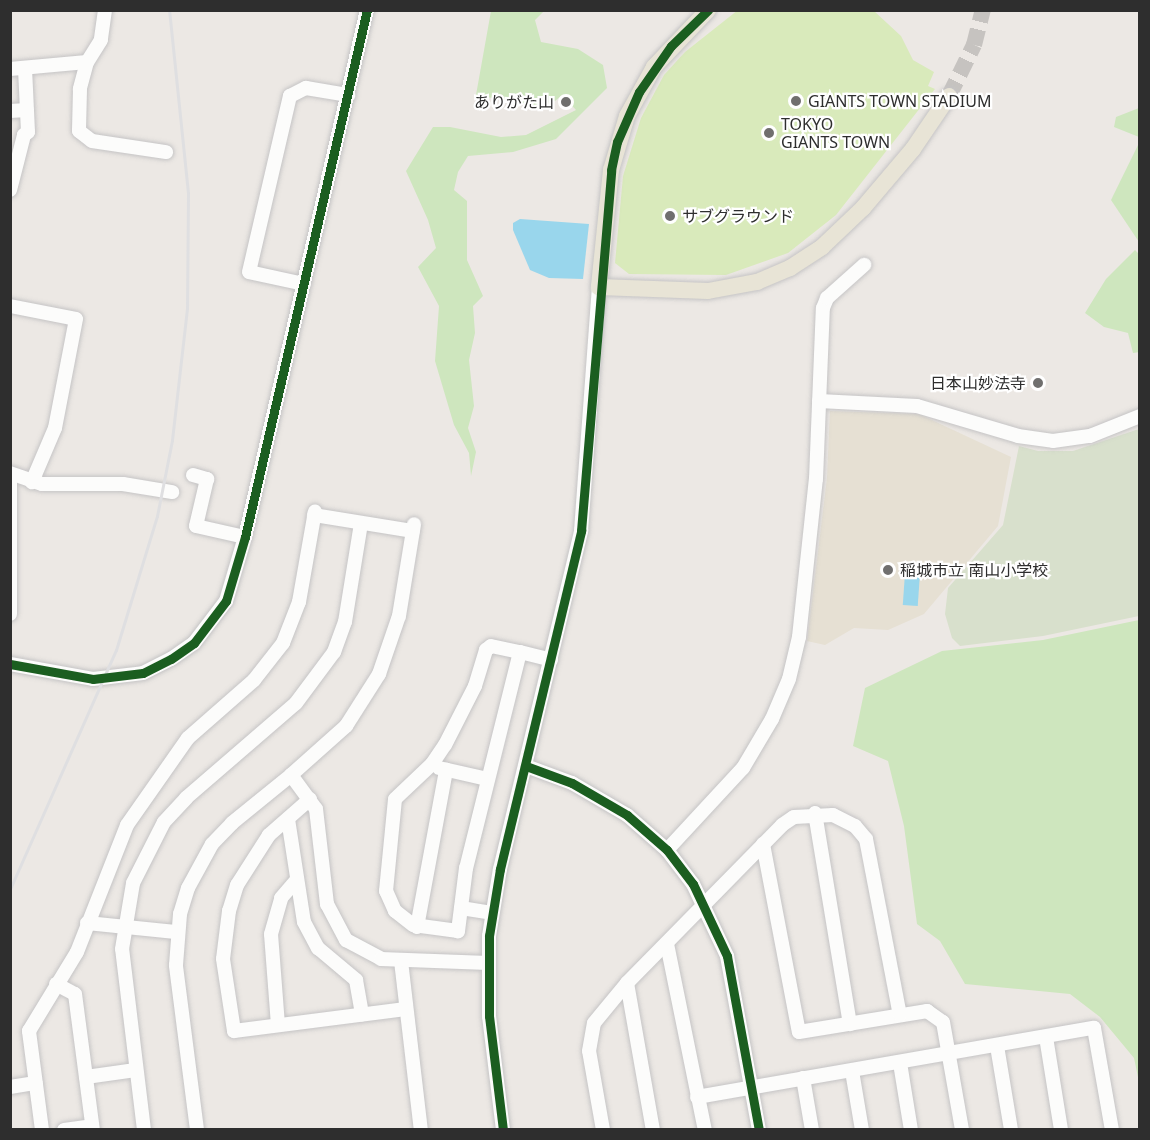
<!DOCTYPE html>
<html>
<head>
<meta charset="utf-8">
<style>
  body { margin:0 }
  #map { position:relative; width:1150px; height:1140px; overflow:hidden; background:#ece8e4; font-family:"Noto Sans","Noto Sans JP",sans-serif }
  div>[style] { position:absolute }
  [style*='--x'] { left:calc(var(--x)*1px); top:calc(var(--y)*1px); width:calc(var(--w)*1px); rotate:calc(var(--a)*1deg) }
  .education>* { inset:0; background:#e6e0d3 }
  .green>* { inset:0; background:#cee6be }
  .cemetery>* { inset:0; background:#d8e0cc }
  .pitch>* { inset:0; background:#d9eabb }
  .water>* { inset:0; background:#99d6ec; transform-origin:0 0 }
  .major-tunnel>* { height:16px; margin-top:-8px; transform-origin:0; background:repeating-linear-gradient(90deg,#c6c3c0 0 16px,transparent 0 24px) }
  .roads { filter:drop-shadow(0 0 2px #c5c4c5) drop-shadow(0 0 2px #c5c4c5) }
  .minor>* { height:14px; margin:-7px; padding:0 7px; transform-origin:7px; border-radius:7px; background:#fcfcfb }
  .major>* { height:16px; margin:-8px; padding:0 8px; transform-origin:8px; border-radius:8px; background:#e8e4d6 }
  .rail>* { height:3px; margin:-1.5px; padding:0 1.5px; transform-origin:1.5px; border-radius:1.5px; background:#dfdfe1 }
  .cycleway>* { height:9px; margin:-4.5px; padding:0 4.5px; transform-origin:4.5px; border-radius:4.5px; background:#1b5e20 }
  .dots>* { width:16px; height:16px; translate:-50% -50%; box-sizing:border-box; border:3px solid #fff; border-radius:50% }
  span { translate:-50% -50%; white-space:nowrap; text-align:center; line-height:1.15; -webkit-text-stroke:4.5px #fff; paint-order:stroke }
  .poi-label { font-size:16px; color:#2e2e2e }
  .left { translate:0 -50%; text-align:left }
  .right { translate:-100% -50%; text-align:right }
  .frame { position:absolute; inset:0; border:12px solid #2e2e2e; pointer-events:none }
</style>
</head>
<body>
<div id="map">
  <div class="education">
    <i style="clip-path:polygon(830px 411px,919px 414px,1011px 457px,998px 526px,924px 614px,888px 630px,854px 628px,825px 645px,807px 641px,827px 478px)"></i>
  </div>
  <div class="green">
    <i style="clip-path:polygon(491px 11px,544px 11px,535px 20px,541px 42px,578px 49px,603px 65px,607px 88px,556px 139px,513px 152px,468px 156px,458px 172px,454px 190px,467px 201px,467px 260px,483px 296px,473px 306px,475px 333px,469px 360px,474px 406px,468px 428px,476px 452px,471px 476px,469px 453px,454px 425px,435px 361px,439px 306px,418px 267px,436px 248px,428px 220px,406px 171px,433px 127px,450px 127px,501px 137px,526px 135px,576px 110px,562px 95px,555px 101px,535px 106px,476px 95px)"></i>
    <i style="clip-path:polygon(1139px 108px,1139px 137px,1114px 127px,1116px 117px)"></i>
    <i style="clip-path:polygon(1139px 143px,1139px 242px,1111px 200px)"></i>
    <i style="clip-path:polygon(1135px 250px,1140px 255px,1140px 352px,1133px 353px,1128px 333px,1104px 327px,1085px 313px,1106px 279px)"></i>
    <i style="clip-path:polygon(1139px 620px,1140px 620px,1139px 1082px,1134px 1058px,1100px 1017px,1070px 994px,965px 984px,940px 941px,917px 924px,904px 826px,888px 761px,853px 746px,865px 688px,942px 651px,1043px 640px)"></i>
  </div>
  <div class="cemetery">
    <i style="clip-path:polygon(1139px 429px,1139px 616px,1043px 636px,960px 646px,952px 638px,945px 614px,948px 588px,1003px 525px,1019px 446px,1038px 451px,1073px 451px)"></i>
  </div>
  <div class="pitch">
    <i style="clip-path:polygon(738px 10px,874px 11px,901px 36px,913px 60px,934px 72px,928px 86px,935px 89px,836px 215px,788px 253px,726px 275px,629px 274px,615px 263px,623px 176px,641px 118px,664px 75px,685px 52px)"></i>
  </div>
  <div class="water">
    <i style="clip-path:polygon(520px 219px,589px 224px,583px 279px,549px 278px,530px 270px,513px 230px,513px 223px)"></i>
    <i style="left:905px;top:573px;width:15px;height:32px;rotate:4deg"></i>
  </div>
  <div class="major-tunnel">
    <i style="--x:949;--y:96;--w:57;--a:-63.9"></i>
    <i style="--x:974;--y:45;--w:36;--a:-76"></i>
  </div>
  <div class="roads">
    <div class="minor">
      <i style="--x:105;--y:10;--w:30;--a:98"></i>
      <i style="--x:101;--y:40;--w:26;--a:122"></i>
      <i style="--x:87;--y:62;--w:28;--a:105"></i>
      <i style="--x:80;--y:89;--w:42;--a:91.4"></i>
      <i style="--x:79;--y:131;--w:16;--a:38"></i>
      <i style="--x:92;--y:141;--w:75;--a:8.5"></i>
      <i style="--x:10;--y:69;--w:77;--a:-5.2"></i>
      <i style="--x:10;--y:111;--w:17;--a:-3"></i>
      <i style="--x:10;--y:190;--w:57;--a:-75.7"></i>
      <i style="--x:24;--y:135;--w:5;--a:-37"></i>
      <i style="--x:28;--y:132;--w:64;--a:-92.7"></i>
      <i style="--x:304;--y:284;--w:56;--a:-167.7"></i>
      <i style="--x:249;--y:272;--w:181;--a:-76.9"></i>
      <i style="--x:290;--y:96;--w:18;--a:-27"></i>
      <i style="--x:306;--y:88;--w:43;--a:9.5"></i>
      <i style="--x:10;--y:306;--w:67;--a:11.1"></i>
      <i style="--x:76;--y:319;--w:111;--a:100.9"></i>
      <i style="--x:55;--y:428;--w:59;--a:113.1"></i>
      <i style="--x:819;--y:401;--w:98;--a:2.9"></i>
      <i style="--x:917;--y:406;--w:105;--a:16.5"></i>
      <i style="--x:1018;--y:436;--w:35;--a:8"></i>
      <i style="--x:1053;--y:441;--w:37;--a:-8"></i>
      <i style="--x:1090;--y:436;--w:54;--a:-21.8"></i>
      <i style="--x:10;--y:473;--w:34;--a:19"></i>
      <i style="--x:42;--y:484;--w:81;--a:0"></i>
      <i style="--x:123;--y:484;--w:50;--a:9.3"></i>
      <i style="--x:193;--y:475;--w:15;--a:16"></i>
      <i style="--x:207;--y:479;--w:48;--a:103.2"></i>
      <i style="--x:196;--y:526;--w:50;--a:12.7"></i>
      <i style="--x:10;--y:476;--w:138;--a:90"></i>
      <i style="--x:314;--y:515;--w:100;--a:9.2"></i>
      <i style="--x:520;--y:652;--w:223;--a:104"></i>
      <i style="--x:466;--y:868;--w:64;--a:97.2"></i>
      <i style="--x:458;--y:931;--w:45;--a:-172.4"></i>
      <i style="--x:413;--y:925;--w:23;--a:-142"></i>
      <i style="--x:395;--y:911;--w:22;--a:-114"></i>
      <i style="--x:386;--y:891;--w:92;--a:-84.4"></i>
      <i style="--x:395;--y:799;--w:51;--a:-43.4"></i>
      <i style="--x:432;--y:764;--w:23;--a:-56"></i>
      <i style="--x:445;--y:745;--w:66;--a:-63"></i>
      <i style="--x:475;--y:686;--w:38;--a:-73"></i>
      <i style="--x:486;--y:650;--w:6;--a:-39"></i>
      <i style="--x:491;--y:646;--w:30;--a:12"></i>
      <i style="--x:520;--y:652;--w:32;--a:14"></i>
      <i style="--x:10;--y:664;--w:84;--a:10.2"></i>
      <i style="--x:93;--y:679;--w:50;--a:-6.8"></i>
      <i style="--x:143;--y:673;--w:31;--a:-27"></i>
      <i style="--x:171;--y:659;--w:28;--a:-35"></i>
      <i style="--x:194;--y:643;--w:53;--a:-52.7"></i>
      <i style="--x:226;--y:601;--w:67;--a:-73.5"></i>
      <i style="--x:245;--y:537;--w:541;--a:-76.97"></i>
      <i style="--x:526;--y:766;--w:49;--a:20.3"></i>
      <i style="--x:572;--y:783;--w:64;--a:30.2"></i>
      <i style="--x:627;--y:815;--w:53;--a:41.2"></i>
      <i style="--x:667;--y:850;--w:43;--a:52.6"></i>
      <i style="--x:693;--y:884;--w:80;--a:64.7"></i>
      <i style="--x:727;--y:956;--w:177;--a:79.6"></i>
      <i style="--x:439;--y:768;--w:49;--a:12.9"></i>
      <i style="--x:291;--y:775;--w:74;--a:-41.7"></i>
      <i style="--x:346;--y:726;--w:62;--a:-57.6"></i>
      <i style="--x:379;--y:674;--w:61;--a:-71"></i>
      <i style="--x:399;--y:616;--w:93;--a:-80.7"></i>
      <i style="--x:310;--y:799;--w:55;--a:138.7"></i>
      <i style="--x:269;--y:835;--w:59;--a:122.6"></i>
      <i style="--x:237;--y:885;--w:27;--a:107"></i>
      <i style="--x:229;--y:911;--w:48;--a:97.1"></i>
      <i style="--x:223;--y:959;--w:73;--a:81.3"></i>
      <i style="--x:234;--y:1031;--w:173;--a:-7.3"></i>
      <i style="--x:815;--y:813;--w:214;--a:80.6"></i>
      <i style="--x:288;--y:819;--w:104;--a:81.2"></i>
      <i style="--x:304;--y:922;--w:30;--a:62"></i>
      <i style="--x:318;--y:948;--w:50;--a:40.1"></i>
      <i style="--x:356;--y:980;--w:35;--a:80"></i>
      <i style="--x:763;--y:844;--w:191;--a:79.2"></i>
      <i style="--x:799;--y:1032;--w:130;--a:-9.3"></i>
      <i style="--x:927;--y:1011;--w:19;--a:35"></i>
      <i style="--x:943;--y:1022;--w:110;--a:80"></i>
      <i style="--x:667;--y:850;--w:112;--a:-47.2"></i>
      <i style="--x:743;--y:768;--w:57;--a:-59.4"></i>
      <i style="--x:772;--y:719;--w:43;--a:-67"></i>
      <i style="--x:789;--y:679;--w:43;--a:-76.6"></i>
      <i style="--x:799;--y:637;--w:159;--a:-83.9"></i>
      <i style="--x:816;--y:479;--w:171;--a:-87.7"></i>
      <i style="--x:823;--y:308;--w:11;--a:-68"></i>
      <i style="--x:827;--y:298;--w:50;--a:-41.7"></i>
      <i style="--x:461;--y:908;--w:31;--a:9"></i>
      <i style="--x:87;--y:923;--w:89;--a:5.8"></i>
      <i style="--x:417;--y:927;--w:160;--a:-79.5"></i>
      <i style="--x:667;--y:944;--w:190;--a:78.5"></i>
      <i style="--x:401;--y:961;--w:170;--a:83.3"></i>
      <i style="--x:627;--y:983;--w:149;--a:80"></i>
      <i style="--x:56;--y:984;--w:21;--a:28"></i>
      <i style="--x:75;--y:994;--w:137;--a:82.5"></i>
      <i style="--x:278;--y:1025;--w:91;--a:-94.4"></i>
      <i style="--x:271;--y:934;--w:37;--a:-74"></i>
      <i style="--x:281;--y:898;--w:23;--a:-49"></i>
      <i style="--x:1046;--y:1037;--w:94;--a:80.8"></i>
      <i style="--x:997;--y:1046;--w:85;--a:80.5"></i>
      <i style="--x:900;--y:1063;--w:68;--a:80.7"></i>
      <i style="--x:852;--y:1071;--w:60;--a:80.4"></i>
      <i style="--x:86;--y:1077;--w:50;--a:-8"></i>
      <i style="--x:803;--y:1078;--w:53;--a:80.2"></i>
      <i style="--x:10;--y:1087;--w:26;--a:-9"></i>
      <i style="--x:697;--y:1097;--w:403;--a:-9.9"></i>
      <i style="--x:1094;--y:1028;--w:104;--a:80"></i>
      <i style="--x:42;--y:1130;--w:100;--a:-97.5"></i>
      <i style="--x:29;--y:1031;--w:92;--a:-58.7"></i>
      <i style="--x:77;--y:952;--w:136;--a:-68.5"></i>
      <i style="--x:127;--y:825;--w:106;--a:-55"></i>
      <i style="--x:188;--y:738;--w:88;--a:-41.3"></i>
      <i style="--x:254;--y:680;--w:47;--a:-51.9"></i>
      <i style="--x:283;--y:643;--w:44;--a:-68.7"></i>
      <i style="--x:299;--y:602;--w:92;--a:-80"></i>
      <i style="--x:64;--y:1130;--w:28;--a:-8"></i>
      <i style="--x:144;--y:1130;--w:182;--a:-96.9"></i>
      <i style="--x:122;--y:949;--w:67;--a:-80.5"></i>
      <i style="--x:133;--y:883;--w:68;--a:-63.1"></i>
      <i style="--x:164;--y:822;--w:33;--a:-47"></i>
      <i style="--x:186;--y:798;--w:145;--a:-40.8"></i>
      <i style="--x:296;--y:703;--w:64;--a:-53.3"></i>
      <i style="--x:334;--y:652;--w:32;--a:-70"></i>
      <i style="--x:345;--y:622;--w:100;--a:-80.8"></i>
      <i style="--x:197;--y:1130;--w:166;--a:-97.3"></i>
      <i style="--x:176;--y:965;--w:51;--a:-85.5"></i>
      <i style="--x:180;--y:914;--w:27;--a:-73"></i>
      <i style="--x:188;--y:888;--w:50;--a:-61.4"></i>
      <i style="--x:212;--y:844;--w:29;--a:-46"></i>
      <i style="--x:232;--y:823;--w:76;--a:-39.1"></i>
      <i style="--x:291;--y:775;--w:42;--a:53.7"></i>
      <i style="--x:316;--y:809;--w:96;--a:83.4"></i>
      <i style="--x:327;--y:904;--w:41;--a:62.2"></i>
      <i style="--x:346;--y:940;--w:40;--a:28"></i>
      <i style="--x:381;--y:959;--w:107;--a:2.1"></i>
      <i style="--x:503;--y:1130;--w:115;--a:-97"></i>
      <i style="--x:489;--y:1016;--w:80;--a:-90"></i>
      <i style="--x:489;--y:936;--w:68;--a:-80.7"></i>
      <i style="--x:500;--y:869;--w:348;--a:-76.5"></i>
      <i style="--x:581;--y:531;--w:245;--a:-85.8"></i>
      <i style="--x:603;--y:1130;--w:80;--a:-100"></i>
      <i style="--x:589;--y:1051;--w:28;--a:-80"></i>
      <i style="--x:594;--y:1023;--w:52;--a:-50.5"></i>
      <i style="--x:627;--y:983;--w:221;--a:-45.5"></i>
      <i style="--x:782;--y:825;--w:14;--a:-34"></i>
      <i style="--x:794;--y:817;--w:39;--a:-3"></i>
      <i style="--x:833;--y:815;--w:25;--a:27"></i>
      <i style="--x:855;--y:826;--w:17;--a:50"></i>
      <i style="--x:866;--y:839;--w:179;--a:79.1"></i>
    </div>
    <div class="major">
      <i style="--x:708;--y:10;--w:79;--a:133.5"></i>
      <i style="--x:654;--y:67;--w:56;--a:118.9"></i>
      <i style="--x:627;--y:116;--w:56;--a:106.5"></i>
      <i style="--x:611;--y:170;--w:118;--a:95.9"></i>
      <i style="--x:599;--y:287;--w:109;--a:2.1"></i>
      <i style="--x:708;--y:291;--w:50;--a:-10.4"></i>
      <i style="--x:757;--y:282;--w:36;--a:-23"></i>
      <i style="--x:790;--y:268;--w:38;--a:-33"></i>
      <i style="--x:822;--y:247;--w:57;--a:-43.6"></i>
      <i style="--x:863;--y:208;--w:77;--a:-49.7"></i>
      <i style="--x:913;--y:149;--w:64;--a:-55.8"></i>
    </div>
  </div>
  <div class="rail">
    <i style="--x:10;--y:889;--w:261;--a:-66.1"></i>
    <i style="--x:116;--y:650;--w:140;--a:-73"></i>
    <i style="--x:157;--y:516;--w:77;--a:-78.8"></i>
    <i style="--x:172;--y:440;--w:132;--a:-83.5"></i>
    <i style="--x:187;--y:309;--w:116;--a:-89.5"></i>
    <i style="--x:188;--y:193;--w:184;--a:-95.9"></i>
  </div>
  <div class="cycleway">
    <i style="--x:10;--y:664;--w:84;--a:10.2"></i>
    <i style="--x:93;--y:679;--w:50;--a:-6.8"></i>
    <i style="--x:143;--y:673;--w:31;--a:-27"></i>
    <i style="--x:171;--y:659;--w:28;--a:-35"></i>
    <i style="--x:194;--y:643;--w:53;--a:-52.7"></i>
    <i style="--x:226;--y:601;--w:67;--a:-73.5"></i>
    <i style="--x:245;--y:537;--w:541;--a:-76.97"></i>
    <i style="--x:526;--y:766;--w:49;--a:20.3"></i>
    <i style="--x:572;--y:783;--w:64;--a:30.2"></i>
    <i style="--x:627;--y:815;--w:53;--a:41.2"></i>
    <i style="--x:667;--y:850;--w:43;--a:52.6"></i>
    <i style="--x:693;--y:884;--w:80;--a:64.7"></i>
    <i style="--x:727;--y:956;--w:177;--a:79.6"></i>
    <i style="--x:503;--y:1130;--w:115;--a:-97"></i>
    <i style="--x:489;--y:1016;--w:80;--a:-90"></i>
    <i style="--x:489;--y:936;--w:68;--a:-80.7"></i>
    <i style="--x:500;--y:869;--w:348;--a:-76.5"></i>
    <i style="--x:581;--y:531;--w:362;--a:-85.2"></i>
    <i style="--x:611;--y:170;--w:29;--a:-78"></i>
    <i style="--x:617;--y:142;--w:55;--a:-66.3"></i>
    <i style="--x:639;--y:92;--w:56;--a:-55.2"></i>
    <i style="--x:671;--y:46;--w:52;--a:-44.2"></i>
  </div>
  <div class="dots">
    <i style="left:796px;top:101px;background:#706f6e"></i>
    <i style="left:566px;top:102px;background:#706f6e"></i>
    <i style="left:769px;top:133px;background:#706f6e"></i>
    <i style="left:670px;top:216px;background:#706f6e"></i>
    <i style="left:1038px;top:383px;background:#706f6e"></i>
    <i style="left:888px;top:570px;background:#706f6e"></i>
  </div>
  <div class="poi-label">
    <span class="left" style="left:808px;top:101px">GIANTS TOWN STADIUM</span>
    <span class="right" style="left:554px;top:102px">ありがた山</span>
    <span class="left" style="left:781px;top:133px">TOKYO<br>GIANTS TOWN</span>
    <span class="left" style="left:682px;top:216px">サブグラウンド</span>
    <span class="right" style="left:1026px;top:383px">日本山妙法寺</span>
    <span class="left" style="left:900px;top:570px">稲城市立 南山小学校</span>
  </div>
  <div class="frame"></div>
</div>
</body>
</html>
